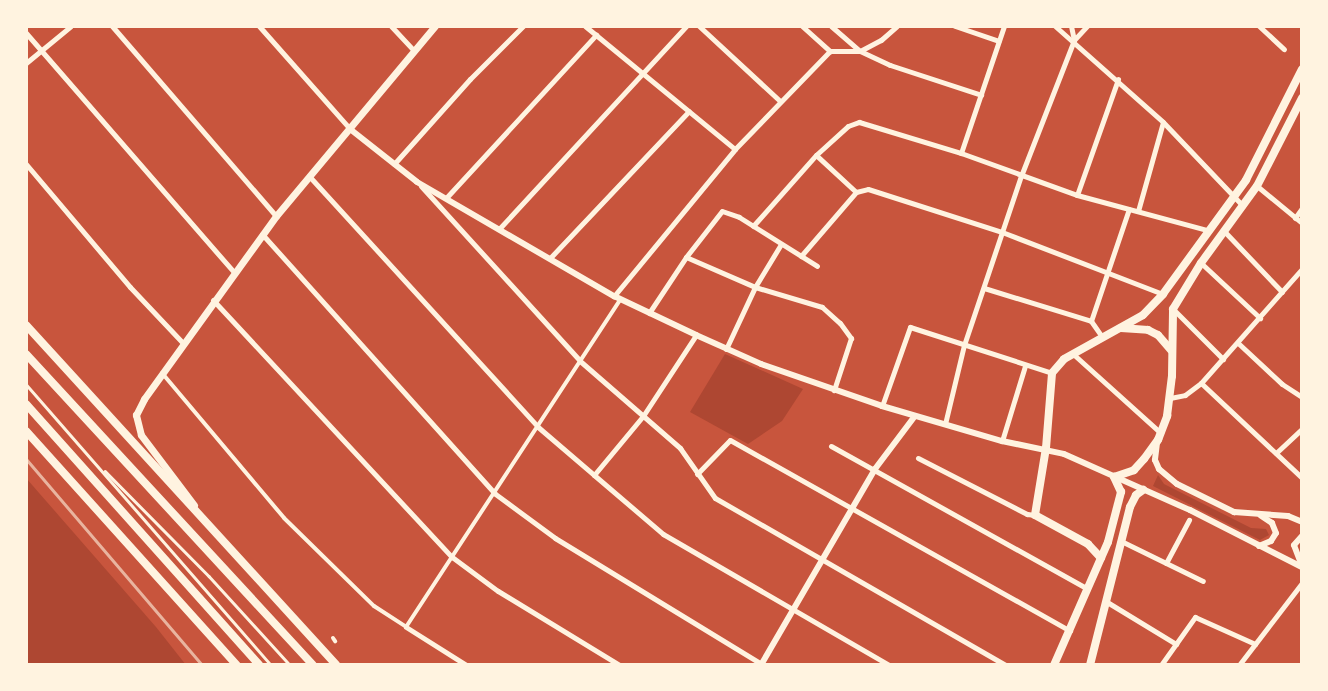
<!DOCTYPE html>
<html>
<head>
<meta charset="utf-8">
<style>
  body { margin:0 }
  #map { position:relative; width:1328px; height:691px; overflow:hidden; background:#c8553d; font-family:Overpass,sans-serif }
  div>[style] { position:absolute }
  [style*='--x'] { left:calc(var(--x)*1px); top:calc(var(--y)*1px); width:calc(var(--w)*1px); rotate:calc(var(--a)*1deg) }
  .green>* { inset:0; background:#ae4732 }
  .service>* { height:2.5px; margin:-1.25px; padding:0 1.25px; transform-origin:1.25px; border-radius:1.25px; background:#fff3e0 }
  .pedestrian>* { height:4px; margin:-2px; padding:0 2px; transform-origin:2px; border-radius:2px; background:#fff3e0 }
  .minor>* { height:5px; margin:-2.5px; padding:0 2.5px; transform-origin:2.5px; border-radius:2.5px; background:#fff3e0 }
  .tertiary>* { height:6px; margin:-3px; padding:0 3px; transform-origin:3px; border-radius:3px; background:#fff3e0 }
  .secondary>* { height:7px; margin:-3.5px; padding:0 3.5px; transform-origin:3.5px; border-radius:3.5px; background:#fff3e0 }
  .primary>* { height:8px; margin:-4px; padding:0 4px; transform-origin:4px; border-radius:4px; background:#fff3e0 }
  .trunk>* { height:8px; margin:-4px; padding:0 4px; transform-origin:4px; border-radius:4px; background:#fff3e0 }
  .rail>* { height:3px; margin:-1.5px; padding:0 1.5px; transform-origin:1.5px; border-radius:1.5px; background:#e9b49f }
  span { translate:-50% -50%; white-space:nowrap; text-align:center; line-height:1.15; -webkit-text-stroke:5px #fff3e0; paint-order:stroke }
  .frame { position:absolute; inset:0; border:28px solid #fff3e0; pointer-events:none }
</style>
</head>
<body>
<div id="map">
  <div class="green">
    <i style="clip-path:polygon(725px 354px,803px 389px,782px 421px,748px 444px,690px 412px)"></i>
    <i style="clip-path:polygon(1158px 475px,1164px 484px,1251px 528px,1266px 529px,1269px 535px,1260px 540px,1153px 486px)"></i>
    <i style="clip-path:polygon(26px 478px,156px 627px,186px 665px,26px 665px)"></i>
  </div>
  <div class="service">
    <i style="--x:26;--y:384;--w:373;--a:48.9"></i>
    <i style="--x:105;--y:471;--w:148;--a:45.3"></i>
    <i style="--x:209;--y:576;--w:120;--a:47.7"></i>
  </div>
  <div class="pedestrian">
    <i style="--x:162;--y:373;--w:189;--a:49.9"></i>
    <i style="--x:284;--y:518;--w:126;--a:44.4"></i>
    <i style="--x:374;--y:606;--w:38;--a:33"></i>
    <i style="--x:406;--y:627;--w:391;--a:-56.8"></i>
    <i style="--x:333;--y:638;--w:4;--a:56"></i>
  </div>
  <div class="minor">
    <i style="--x:112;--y:26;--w:251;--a:49.2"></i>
    <i style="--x:259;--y:26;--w:137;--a:48.5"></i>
    <i style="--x:391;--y:26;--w:34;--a:47"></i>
    <i style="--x:585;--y:26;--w:194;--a:39.4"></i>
    <i style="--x:699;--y:26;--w:110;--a:42.8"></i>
    <i style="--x:802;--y:26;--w:38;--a:42"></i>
    <i style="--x:830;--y:51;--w:30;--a:0"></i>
    <i style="--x:860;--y:51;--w:24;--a:-28"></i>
    <i style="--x:881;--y:40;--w:21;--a:-41"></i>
    <i style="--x:831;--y:26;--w:38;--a:41"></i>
    <i style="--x:860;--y:51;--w:33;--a:25"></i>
    <i style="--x:890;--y:65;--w:96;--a:18.2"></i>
    <i style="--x:955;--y:26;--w:46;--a:18.8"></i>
    <i style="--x:1055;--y:26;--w:144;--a:41.6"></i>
    <i style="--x:1163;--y:122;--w:116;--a:46.4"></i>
    <i style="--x:1071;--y:26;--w:14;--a:78"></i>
    <i style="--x:1259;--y:26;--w:34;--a:43"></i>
    <i style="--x:26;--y:33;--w:315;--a:49"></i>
    <i style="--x:26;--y:63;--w:58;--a:-39.4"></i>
    <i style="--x:961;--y:153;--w:134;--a:-71.3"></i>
    <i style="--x:26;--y:164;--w:161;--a:49.8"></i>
    <i style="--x:130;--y:287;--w:77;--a:46.6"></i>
    <i style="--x:394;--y:164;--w:114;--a:-48.2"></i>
    <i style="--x:470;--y:79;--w:75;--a:-45"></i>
    <i style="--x:309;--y:176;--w:340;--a:47.6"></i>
    <i style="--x:538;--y:427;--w:74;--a:40.6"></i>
    <i style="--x:594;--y:475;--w:91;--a:40.5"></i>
    <i style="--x:663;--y:534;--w:261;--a:30.1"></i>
    <i style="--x:421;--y:186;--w:236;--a:47.7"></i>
    <i style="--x:580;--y:361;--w:133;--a:41"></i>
    <i style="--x:680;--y:448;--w:61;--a:55"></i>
    <i style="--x:715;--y:498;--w:336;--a:29.9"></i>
    <i style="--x:1257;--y:186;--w:58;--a:39.4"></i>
    <i style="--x:856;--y:192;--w:12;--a:-14"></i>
    <i style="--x:868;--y:189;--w:141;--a:17.8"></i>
    <i style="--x:1002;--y:232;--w:173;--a:21.1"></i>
    <i style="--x:1077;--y:195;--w:123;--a:-70.5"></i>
    <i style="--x:446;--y:198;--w:222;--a:-47.4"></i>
    <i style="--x:1138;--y:211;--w:92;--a:-74.3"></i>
    <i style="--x:1295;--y:218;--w:12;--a:-55"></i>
    <i style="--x:753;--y:226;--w:95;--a:-48.4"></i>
    <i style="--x:816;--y:155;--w:43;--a:-42.2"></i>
    <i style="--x:848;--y:126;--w:12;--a:-20"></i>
    <i style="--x:859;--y:122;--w:107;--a:16.9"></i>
    <i style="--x:961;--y:153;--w:123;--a:19.9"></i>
    <i style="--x:1077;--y:195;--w:135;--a:15.1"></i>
    <i style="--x:499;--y:229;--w:276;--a:-47.3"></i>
    <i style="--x:1224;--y:231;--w:84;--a:46.4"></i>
    <i style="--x:262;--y:234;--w:348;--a:48.1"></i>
    <i style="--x:494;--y:493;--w:76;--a:36.4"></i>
    <i style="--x:555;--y:538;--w:244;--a:31.4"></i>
    <i style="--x:801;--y:256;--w:84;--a:-49.3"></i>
    <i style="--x:856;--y:192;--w:54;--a:-137.2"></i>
    <i style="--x:686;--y:257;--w:75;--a:23.5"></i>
    <i style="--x:755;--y:287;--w:70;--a:16.6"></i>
    <i style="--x:822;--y:307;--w:24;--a:42"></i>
    <i style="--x:840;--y:323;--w:19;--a:54"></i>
    <i style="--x:851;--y:338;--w:55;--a:108.1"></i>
    <i style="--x:550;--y:258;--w:202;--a:-46.6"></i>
    <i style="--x:1201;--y:263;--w:81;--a:43"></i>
    <i style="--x:984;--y:288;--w:112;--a:17.1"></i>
    <i style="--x:1091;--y:321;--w:19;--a:55"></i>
    <i style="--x:614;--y:296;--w:190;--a:-50.5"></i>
    <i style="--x:735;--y:149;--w:136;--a:-45.9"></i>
    <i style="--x:213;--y:300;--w:351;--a:47.1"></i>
    <i style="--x:452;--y:557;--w:57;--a:36.5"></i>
    <i style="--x:498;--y:591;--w:142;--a:31.4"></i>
    <i style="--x:1173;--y:309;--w:71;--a:45"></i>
    <i style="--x:649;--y:313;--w:67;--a:-56.5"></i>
    <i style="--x:686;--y:257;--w:58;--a:-52"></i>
    <i style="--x:722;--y:211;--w:18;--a:19"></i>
    <i style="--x:739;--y:217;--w:92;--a:32.1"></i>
    <i style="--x:1091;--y:321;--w:118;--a:-71.3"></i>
    <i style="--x:1238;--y:343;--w:60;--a:43"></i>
    <i style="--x:1282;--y:384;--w:24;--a:33"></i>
    <i style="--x:726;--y:349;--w:68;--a:-64.9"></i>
    <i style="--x:755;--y:287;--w:50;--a:-58.8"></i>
    <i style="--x:1072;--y:353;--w:120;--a:42"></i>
    <i style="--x:1201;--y:383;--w:139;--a:43.2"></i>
    <i style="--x:1170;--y:398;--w:15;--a:-11"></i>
    <i style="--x:1185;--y:395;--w:20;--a:-37"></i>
    <i style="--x:1201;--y:383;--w:152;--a:-48.5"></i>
    <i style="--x:882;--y:406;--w:84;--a:-70.5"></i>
    <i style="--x:910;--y:327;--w:149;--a:17.9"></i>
    <i style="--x:945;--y:424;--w:81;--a:-76.5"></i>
    <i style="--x:964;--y:345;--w:178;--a:-71.4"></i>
    <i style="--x:1021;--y:176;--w:146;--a:-68.7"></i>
    <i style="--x:1074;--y:40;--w:19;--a:-47"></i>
    <i style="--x:1002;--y:441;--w:78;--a:-73"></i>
    <i style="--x:831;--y:446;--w:294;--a:29.1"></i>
    <i style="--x:1276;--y:453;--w:35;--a:-43"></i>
    <i style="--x:918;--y:458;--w:123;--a:27.2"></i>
    <i style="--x:1027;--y:514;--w:8;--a:7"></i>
    <i style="--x:697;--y:474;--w:47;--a:-45.9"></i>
    <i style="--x:730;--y:440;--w:390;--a:29.3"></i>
    <i style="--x:594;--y:475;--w:77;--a:-50.3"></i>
    <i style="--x:643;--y:416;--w:97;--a:-56.8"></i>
    <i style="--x:1121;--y:541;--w:91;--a:26"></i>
    <i style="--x:1166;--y:563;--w:49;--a:-61.9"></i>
    <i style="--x:1107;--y:602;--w:81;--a:31.3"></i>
    <i style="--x:406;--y:627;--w:71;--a:32.3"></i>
    <i style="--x:1161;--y:665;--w:59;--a:-54.7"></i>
    <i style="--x:1195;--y:617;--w:66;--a:24.2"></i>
    <i style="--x:1239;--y:665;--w:103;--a:-52.5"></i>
  </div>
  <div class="tertiary">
    <i style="--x:350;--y:129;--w:85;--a:38.3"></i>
    <i style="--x:417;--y:182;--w:228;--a:30.1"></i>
    <i style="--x:614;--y:296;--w:91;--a:25.4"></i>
    <i style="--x:696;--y:335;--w:71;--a:24"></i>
    <i style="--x:761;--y:364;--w:128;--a:19.1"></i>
    <i style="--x:882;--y:406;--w:125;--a:16.3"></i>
    <i style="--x:1002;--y:441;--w:63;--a:11.8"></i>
    <i style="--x:1064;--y:454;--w:138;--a:24"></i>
    <i style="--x:1190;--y:510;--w:126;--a:27"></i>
    <i style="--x:1157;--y:443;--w:17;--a:97"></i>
    <i style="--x:1155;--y:460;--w:10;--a:66"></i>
    <i style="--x:1159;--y:469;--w:23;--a:40"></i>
    <i style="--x:1177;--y:484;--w:64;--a:26.2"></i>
    <i style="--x:1234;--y:512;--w:54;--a:4.2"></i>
    <i style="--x:1288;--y:516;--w:15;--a:23"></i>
    <i style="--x:1259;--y:546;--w:13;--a:-23"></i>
    <i style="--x:1271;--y:541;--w:9;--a:-58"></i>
    <i style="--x:1276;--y:533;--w:11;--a:-112"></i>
    <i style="--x:1272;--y:523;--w:14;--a:-146"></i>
    <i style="--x:1302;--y:566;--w:22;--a:-111"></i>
    <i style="--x:1294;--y:545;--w:12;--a:-48"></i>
    <i style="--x:761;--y:665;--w:227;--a:-59.8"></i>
    <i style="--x:875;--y:469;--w:66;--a:-53"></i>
  </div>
  <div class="secondary">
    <i style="--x:194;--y:505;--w:88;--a:-127.1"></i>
    <i style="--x:141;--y:435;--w:21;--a:-104"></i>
    <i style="--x:136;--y:415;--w:18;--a:-63"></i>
    <i style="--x:144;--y:399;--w:226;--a:-54.2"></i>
    <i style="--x:276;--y:216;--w:248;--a:-50.1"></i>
  </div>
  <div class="primary">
    <i style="--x:26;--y:325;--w:460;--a:47.6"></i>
    <i style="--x:1121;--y:328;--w:27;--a:4"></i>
    <i style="--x:1148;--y:330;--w:11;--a:27"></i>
    <i style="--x:1158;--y:335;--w:20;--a:49"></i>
    <i style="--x:26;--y:431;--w:315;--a:48"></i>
    <i style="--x:1101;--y:558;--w:19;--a:-133"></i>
    <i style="--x:1088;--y:544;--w:60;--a:-151.3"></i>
    <i style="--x:1035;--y:515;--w:68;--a:-80.7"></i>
    <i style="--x:1046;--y:448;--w:75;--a:-85.4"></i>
    <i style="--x:1052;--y:373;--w:18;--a:-49"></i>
    <i style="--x:1064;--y:359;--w:90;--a:-29.1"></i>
    <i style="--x:1143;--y:315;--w:29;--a:-46"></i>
    <i style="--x:1163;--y:294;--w:141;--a:-53.9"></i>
    <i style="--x:1246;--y:180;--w:124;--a:-63.2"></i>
    <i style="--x:1054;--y:665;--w:134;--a:-66.3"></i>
    <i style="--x:1108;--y:542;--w:52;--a:-75.4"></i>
    <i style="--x:1121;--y:492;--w:17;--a:-115"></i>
    <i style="--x:1114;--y:477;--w:21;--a:-19"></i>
    <i style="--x:1134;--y:470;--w:15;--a:-48"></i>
    <i style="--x:1144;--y:459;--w:24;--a:-54"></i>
    <i style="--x:1158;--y:440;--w:26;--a:-69"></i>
    <i style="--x:1167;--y:416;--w:40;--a:-82.9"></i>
    <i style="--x:1172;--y:376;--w:67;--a:-89.1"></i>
    <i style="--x:1173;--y:309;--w:54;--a:-58.7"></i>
    <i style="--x:1201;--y:263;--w:95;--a:-54"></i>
    <i style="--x:1257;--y:186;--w:99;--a:-62.9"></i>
    <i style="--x:1090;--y:665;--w:163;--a:-75.8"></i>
    <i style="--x:1130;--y:507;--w:13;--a:-63"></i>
    <i style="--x:1136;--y:495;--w:9;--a:-36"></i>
  </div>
  <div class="trunk">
    <i style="--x:26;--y:354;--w:423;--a:47.3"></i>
    <i style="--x:26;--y:404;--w:350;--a:48.2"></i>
  </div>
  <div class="rail">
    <i style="--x:26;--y:459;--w:271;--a:49.5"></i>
  </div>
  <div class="frame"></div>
</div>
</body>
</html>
